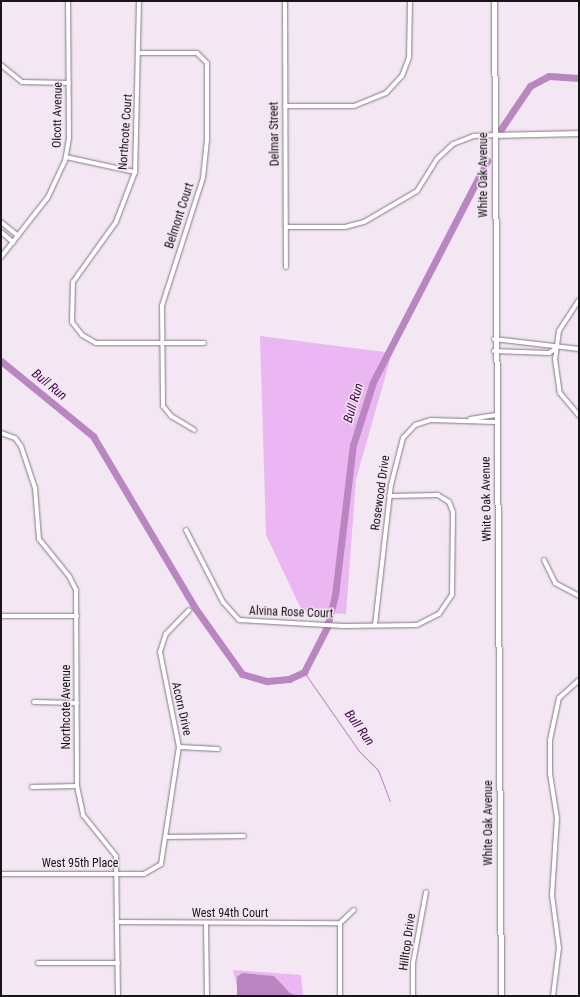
<!DOCTYPE html>
<html>
<head>
<meta charset="utf-8">
<style>
  body { margin:0 }
  #map { position:relative; width:580px; height:997px; overflow:hidden; background:#f2e7f3; font-family:"Roboto Condensed",sans-serif }
  div>[style] { position:absolute }
  [style*='--x'] { left:calc(var(--x)*1px); top:calc(var(--y)*1px); width:calc(var(--w)*1px); rotate:calc(var(--a)*1deg) }
  .green>* { inset:0; background:#ebb7f2 }
  .water>* { inset:0; background:#ba86c1 }
  .stream>* { height:1px; margin:-0.5px; padding:0 0.5px; transform-origin:0.5px; border-radius:0.5px; background:#ba86c1 }
  .river>* { height:7px; margin:-3.5px; padding:0 3.5px; transform-origin:3.5px; border-radius:3.5px; background:#ba86c1 }
  .roads { filter:drop-shadow(0 0 1px #827984) drop-shadow(0 0 1px #827984) }
  .minor>* { height:4px; margin:-2px; padding:0 2px; transform-origin:2px; border-radius:2px; background:#fff }
  .tertiary>* { height:5px; margin:-2.5px; padding:0 2.5px; transform-origin:2.5px; border-radius:2.5px; background:#fff }
  span { translate:-50% -50%; white-space:nowrap; text-align:center; line-height:1.15; -webkit-text-stroke:3px #f2e7f3; paint-order:stroke }
  .street-label { font-size:12px; color:#181418 }
  .water-label { font-size:13px; color:#490551; font-style:italic }
  .frame { position:absolute; inset:0; border:2px solid #181418; pointer-events:none }
</style>
</head>
<body>
<div id="map">
  <div class="green">
    <i style="clip-path:polygon(260px 336px,392px 353px,356px 479px,346px 614px,302px 611px,266px 535px)"></i>
    <i style="clip-path:polygon(233px 970px,301px 975px,303px 996px,239px 996px)"></i>
  </div>
  <div class="water">
    <i style="clip-path:polygon(242px 973px,274px 976px,290px 993px,298px 996px,237px 996px,237px 977px)"></i>
  </div>
  <div class="stream">
    <i style="--x:304;--y:672;--w:96;--a:55.2"></i>
    <i style="--x:359;--y:751;--w:27;--a:45"></i>
    <i style="--x:378;--y:770;--w:33;--a:69"></i>
  </div>
  <div class="river">
    <i style="--x:501;--y:129;--w:52;--a:-56"></i>
    <i style="--x:530;--y:86;--w:21;--a:-28"></i>
    <i style="--x:549;--y:76;--w:30;--a:4"></i>
    <i style="--x:1;--y:361;--w:119;--a:39.2"></i>
    <i style="--x:93;--y:436;--w:200;--a:59.3"></i>
    <i style="--x:195;--y:608;--w:81;--a:54.5"></i>
    <i style="--x:242;--y:674;--w:26;--a:16"></i>
    <i style="--x:267;--y:681;--w:22;--a:-5"></i>
    <i style="--x:289;--y:679;--w:17;--a:-25"></i>
    <i style="--x:304;--y:672;--w:51;--a:-62.9"></i>
    <i style="--x:327;--y:627;--w:33;--a:-76"></i>
    <i style="--x:335;--y:595;--w:151;--a:-83.2"></i>
    <i style="--x:353;--y:445;--w:66;--a:-72.4"></i>
    <i style="--x:373;--y:382;--w:249;--a:-62.7"></i>
  </div>
  <div class="roads">
    <div class="minor">
      <i style="--x:139;--y:1;--w:171;--a:91.3"></i>
      <i style="--x:135;--y:172;--w:53;--a:110.8"></i>
      <i style="--x:116;--y:222;--w:74;--a:125.6"></i>
      <i style="--x:73;--y:282;--w:40;--a:91.4"></i>
      <i style="--x:72;--y:322;--w:16;--a:52"></i>
      <i style="--x:82;--y:335;--w:16;--a:30"></i>
      <i style="--x:96;--y:343;--w:108;--a:0"></i>
      <i style="--x:285;--y:1;--w:266;--a:89.8"></i>
      <i style="--x:139;--y:53;--w:58;--a:0"></i>
      <i style="--x:197;--y:53;--w:14;--a:45"></i>
      <i style="--x:207;--y:63;--w:77;--a:90"></i>
      <i style="--x:207;--y:140;--w:38;--a:96"></i>
      <i style="--x:203;--y:178;--w:134;--a:107.8"></i>
      <i style="--x:162;--y:306;--w:100;--a:89.4"></i>
      <i style="--x:163;--y:406;--w:13;--a:51"></i>
      <i style="--x:171;--y:416;--w:27;--a:31"></i>
      <i style="--x:1;--y:65;--w:27;--a:39"></i>
      <i style="--x:22;--y:82;--w:47;--a:1.2"></i>
      <i style="--x:285;--y:106;--w:69;--a:0"></i>
      <i style="--x:354;--y:106;--w:35;--a:-22"></i>
      <i style="--x:386;--y:93;--w:23;--a:-47"></i>
      <i style="--x:402;--y:76;--w:19;--a:-69"></i>
      <i style="--x:409;--y:58;--w:57;--a:-89"></i>
      <i style="--x:66;--y:157;--w:71;--a:12.3"></i>
      <i style="--x:1;--y:222;--w:22;--a:39"></i>
      <i style="--x:286;--y:227;--w:59;--a:0"></i>
      <i style="--x:345;--y:227;--w:20;--a:-15"></i>
      <i style="--x:364;--y:222;--w:61;--a:-30.3"></i>
      <i style="--x:417;--y:191;--w:38;--a:-58"></i>
      <i style="--x:437;--y:159;--w:22;--a:-43"></i>
      <i style="--x:453;--y:144;--w:22;--a:-21"></i>
      <i style="--x:474;--y:136;--w:20;--a:-3"></i>
      <i style="--x:1;--y:232;--w:16;--a:40"></i>
      <i style="--x:1;--y:257;--w:76;--a:-51.9"></i>
      <i style="--x:48;--y:197;--w:40;--a:-65"></i>
      <i style="--x:65;--y:161;--w:23;--a:-80"></i>
      <i style="--x:69;--y:138;--w:137;--a:-90.4"></i>
      <i style="--x:579;--y:300;--w:37;--a:123"></i>
      <i style="--x:559;--y:331;--w:28;--a:98"></i>
      <i style="--x:555;--y:359;--w:34;--a:82"></i>
      <i style="--x:560;--y:393;--w:30;--a:50"></i>
      <i style="--x:494;--y:339;--w:86;--a:6.7"></i>
      <i style="--x:494;--y:351;--w:55;--a:2.1"></i>
      <i style="--x:549;--y:353;--w:7;--a:-34"></i>
      <i style="--x:470;--y:419;--w:26;--a:-9"></i>
      <i style="--x:1;--y:433;--w:15;--a:20"></i>
      <i style="--x:15;--y:438;--w:10;--a:53"></i>
      <i style="--x:21;--y:446;--w:44;--a:71.6"></i>
      <i style="--x:35;--y:488;--w:51;--a:85.5"></i>
      <i style="--x:39;--y:539;--w:48;--a:51"></i>
      <i style="--x:69;--y:576;--w:16;--a:63"></i>
      <i style="--x:76;--y:590;--w:196;--a:89.7"></i>
      <i style="--x:77;--y:786;--w:30;--a:78"></i>
      <i style="--x:83;--y:815;--w:53;--a:51.2"></i>
      <i style="--x:116;--y:856;--w:140;--a:89.2"></i>
      <i style="--x:186;--y:530;--w:81;--a:62.8"></i>
      <i style="--x:223;--y:602;--w:24;--a:48"></i>
      <i style="--x:239;--y:620;--w:105;--a:3.3"></i>
      <i style="--x:344;--y:626;--w:73;--a:-0.8"></i>
      <i style="--x:417;--y:625;--w:25;--a:-27"></i>
      <i style="--x:439;--y:614;--w:23;--a:-56"></i>
      <i style="--x:452;--y:595;--w:83;--a:-89.3"></i>
      <i style="--x:453;--y:512;--w:11;--a:-112"></i>
      <i style="--x:449;--y:502;--w:13;--a:-148"></i>
      <i style="--x:438;--y:495;--w:49;--a:178.8"></i>
      <i style="--x:544;--y:560;--w:25;--a:64"></i>
      <i style="--x:555;--y:583;--w:27;--a:28"></i>
      <i style="--x:1;--y:616;--w:76;--a:0"></i>
      <i style="--x:375;--y:625;--w:141;--a:-83.5"></i>
      <i style="--x:391;--y:485;--w:49;--a:-75.7"></i>
      <i style="--x:403;--y:438;--w:18;--a:-47"></i>
      <i style="--x:415;--y:425;--w:16;--a:-18"></i>
      <i style="--x:430;--y:420;--w:66;--a:1.7"></i>
      <i style="--x:34;--y:702;--w:43;--a:1.3"></i>
      <i style="--x:179;--y:747;--w:39;--a:3"></i>
      <i style="--x:32;--y:787;--w:45;--a:-1.3"></i>
      <i style="--x:166;--y:837;--w:78;--a:-0.7"></i>
      <i style="--x:1;--y:874;--w:143;--a:0"></i>
      <i style="--x:144;--y:874;--w:20;--a:-30"></i>
      <i style="--x:161;--y:864;--w:118;--a:-81.3"></i>
      <i style="--x:179;--y:747;--w:97;--a:-101.3"></i>
      <i style="--x:160;--y:652;--w:19;--a:-72"></i>
      <i style="--x:166;--y:634;--w:33;--a:-46"></i>
      <i style="--x:120;--y:922;--w:220;--a:0.3"></i>
      <i style="--x:206;--y:924;--w:72;--a:89.2"></i>
      <i style="--x:38;--y:963;--w:80;--a:0"></i>
      <i style="--x:340;--y:996;--w:73;--a:-90"></i>
      <i style="--x:340;--y:923;--w:19;--a:-43"></i>
      <i style="--x:413;--y:996;--w:33;--a:-90"></i>
      <i style="--x:413;--y:963;--w:72;--a:-79.6"></i>
      <i style="--x:553;--y:996;--w:48;--a:-82.9"></i>
      <i style="--x:559;--y:948;--w:53;--a:-97.5"></i>
      <i style="--x:552;--y:895;--w:77;--a:-86.3"></i>
      <i style="--x:557;--y:818;--w:45;--a:-99"></i>
      <i style="--x:550;--y:774;--w:34;--a:-90"></i>
      <i style="--x:550;--y:740;--w:43;--a:-77.9"></i>
      <i style="--x:559;--y:698;--w:27;--a:-42"></i>
    </div>
    <div class="tertiary">
      <i style="--x:494;--y:1;--w:995;--a:89.6"></i>
      <i style="--x:494;--y:135;--w:85;--a:-1.3"></i>
    </div>
  </div>
  <div class="street-label">
    <span style="left:58px;top:115px;rotate:-89deg">Olcott Avenue</span>
    <span style="left:126px;top:132px;rotate:-86deg">Northcote Court</span>
    <span style="left:275px;top:134px;rotate:-91deg">Delmar Street</span>
    <span style="left:484px;top:175px;rotate:-90deg">White Oak Avenue</span>
    <span style="left:180px;top:216px;rotate:-72deg">Belmont Court</span>
    <span style="left:381px;top:493px;rotate:-82deg">Rosewood Drive</span>
    <span style="left:487px;top:499px;rotate:-91deg">White Oak Avenue</span>
    <span style="left:291px;top:613px;rotate:2deg">Alvina Rose Court</span>
    <span style="left:67px;top:707px;rotate:-90deg">Northcote Avenue</span>
    <span style="left:181px;top:709px;rotate:77deg">Acorn Drive</span>
    <span style="left:489px;top:823px;rotate:-90deg">White Oak Avenue</span>
    <span style="left:80px;top:864px">West 95th Place</span>
    <span style="left:230px;top:914px">West 94th Court</span>
    <span style="left:408px;top:942px;rotate:-82deg">Hilltop Drive</span>
  </div>
  <div class="water-label">
    <span style="left:49px;top:385px;rotate:39deg">Bull Run</span>
    <span style="left:354px;top:403px;rotate:-73deg">Bull Run</span>
    <span style="left:359px;top:728px;rotate:54deg">Bull Run</span>
  </div>
  <div class="frame"></div>
</div>
</body>
</html>
